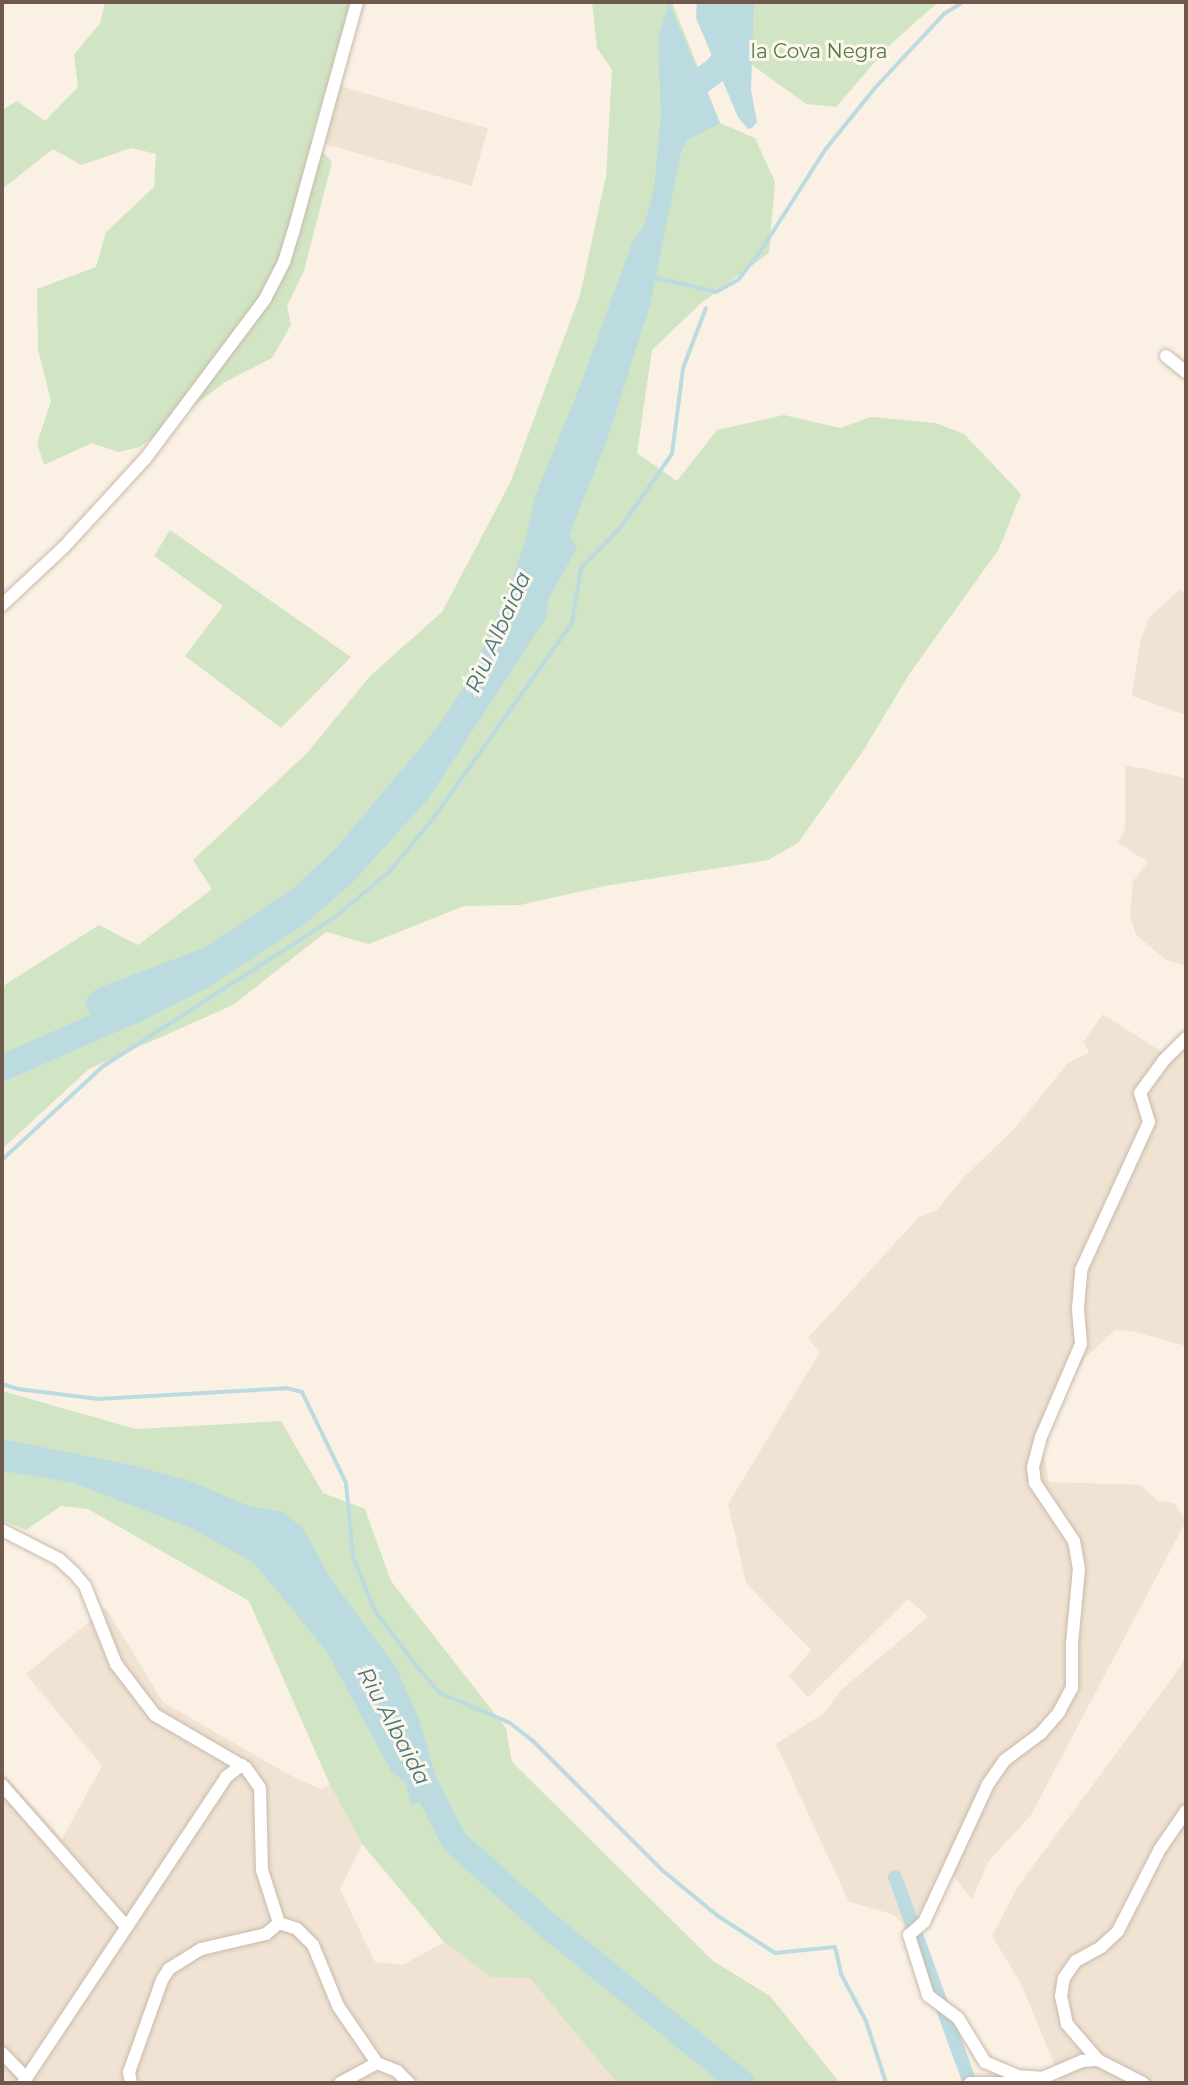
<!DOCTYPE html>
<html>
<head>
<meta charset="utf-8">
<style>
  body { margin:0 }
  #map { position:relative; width:1188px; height:2085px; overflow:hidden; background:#faf1e4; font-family:Montserrat,sans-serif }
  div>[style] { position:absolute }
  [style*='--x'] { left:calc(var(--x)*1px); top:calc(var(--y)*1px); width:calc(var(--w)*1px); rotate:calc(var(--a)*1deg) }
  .residential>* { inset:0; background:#f0e3d3; transform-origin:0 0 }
  .green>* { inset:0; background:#d1e5c4 }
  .water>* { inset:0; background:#bbdbe1 }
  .stream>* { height:4px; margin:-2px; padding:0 2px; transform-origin:2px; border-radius:2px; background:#bbdbe1 }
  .canal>* { height:14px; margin:-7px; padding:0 7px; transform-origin:7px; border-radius:7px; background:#bbdbe1 }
  .river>* { height:26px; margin:-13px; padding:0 13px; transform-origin:13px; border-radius:13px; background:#bbdbe1 }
  .roads { filter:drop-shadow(0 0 2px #c9b9ac) drop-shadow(0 0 2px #c9b9ac) }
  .minor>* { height:12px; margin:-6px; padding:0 6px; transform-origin:6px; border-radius:6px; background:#fff }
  span { translate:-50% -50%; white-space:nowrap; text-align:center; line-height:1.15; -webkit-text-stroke:6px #fdf6ea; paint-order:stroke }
  .park-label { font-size:20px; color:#567a49 }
  .water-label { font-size:22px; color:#487780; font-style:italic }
  .frame { position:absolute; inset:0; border:4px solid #6f594c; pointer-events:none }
</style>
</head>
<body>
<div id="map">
  <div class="residential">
    <i style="left:340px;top:86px;width:154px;height:60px;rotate:16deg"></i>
    <i style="clip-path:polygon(1179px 590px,1186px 594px,1186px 715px,1132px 696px,1140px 642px,1149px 618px)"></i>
    <i style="clip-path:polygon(1125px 765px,1186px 778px,1186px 966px,1166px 960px,1136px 935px,1130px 915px,1133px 881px,1148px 862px,1118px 843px,1125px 829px)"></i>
    <i style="clip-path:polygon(1103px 1014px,1162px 1052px,1186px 1028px,1186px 1346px,1132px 1331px,1115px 1330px,1085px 1358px,1041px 1437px,1049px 1482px,1141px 1485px,1158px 1501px,1174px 1503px,1186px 1521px,1031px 1815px,988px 1862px,972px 1900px,949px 1870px,910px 1941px,901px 1922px,892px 1914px,849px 1902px,776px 1744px,824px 1713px,841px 1690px,928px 1617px,908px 1599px,808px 1698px,789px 1676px,811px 1650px,746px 1583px,728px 1504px,820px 1352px,808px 1338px,919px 1217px,937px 1210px,962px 1179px,1015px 1128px,1067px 1064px,1089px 1052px,1083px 1042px)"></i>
    <i style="clip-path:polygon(106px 1608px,163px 1702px,286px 1773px,320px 1789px,330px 1785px,362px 1844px,340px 1889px,375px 1962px,403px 1965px,444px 1942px,491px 1977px,530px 1977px,617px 2083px,2px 2083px,2px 1772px,62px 1839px,102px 1766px,26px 1674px)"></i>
    <i style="clip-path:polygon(1186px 1651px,1186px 2083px,1062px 2083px,1021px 1984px,992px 1936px,1018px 1886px,1181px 1666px)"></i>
  </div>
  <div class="green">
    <i style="clip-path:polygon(105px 2px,351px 2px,311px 139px,332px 162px,304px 271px,287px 306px,291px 325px,272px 358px,225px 382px,140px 447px,118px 452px,92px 443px,44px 465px,37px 443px,51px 401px,38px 349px,37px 289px,96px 267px,106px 232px,154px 187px,156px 154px,131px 148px,81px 165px,53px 149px,2px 189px,2px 110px,17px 101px,45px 121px,78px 87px,74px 55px,100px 23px)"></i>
    <i style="clip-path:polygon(592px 2px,672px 2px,720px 123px,755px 138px,775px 182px,769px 253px,700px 304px,652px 350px,637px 453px,677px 481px,717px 430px,784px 415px,840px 428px,871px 417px,936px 423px,964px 434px,1021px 494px,999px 549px,910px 673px,863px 751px,798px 843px,768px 860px,605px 886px,520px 905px,464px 906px,369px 944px,326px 932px,233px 1005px,89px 1069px,2px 1149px,2px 991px,6px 984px,99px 925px,138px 945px,212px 889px,193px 860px,308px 752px,370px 676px,442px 612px,510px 483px,580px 295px,606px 176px,612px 70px,597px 48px)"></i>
    <i style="clip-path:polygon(732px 2px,938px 2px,889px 46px,836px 107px,806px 104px,747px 61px)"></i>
    <i style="clip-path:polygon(170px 530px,351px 657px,281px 728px,185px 656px,223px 606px,154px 556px)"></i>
    <i style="clip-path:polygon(2px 1391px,136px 1429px,281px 1421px,323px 1493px,365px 1509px,391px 1581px,506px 1728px,512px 1762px,713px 1961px,770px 1996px,840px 2083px,617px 2083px,530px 1978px,491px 1977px,444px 1942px,362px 1844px,330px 1785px,249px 1601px,88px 1509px,61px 1506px,26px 1530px,2px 1520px)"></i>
  </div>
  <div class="water">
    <i style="clip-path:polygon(697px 2px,754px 2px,751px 90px,757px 122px,752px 128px,748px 129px,738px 117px,696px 18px)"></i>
    <i style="clip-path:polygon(669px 3px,720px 123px,687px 140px,681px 153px,650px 305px,606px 443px,569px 535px,577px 548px,548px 600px,546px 618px,428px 799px,352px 883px,306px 923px,205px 989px,132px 1026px,91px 1018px,85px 1001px,96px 989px,206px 947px,295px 887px,335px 849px,437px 728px,468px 681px,507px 593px,525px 542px,535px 496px,582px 381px,633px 240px,644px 226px,654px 188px,661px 117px,658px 38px)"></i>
    <i style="clip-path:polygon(2px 1439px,131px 1465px,187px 1480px,249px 1506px,283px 1512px,303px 1528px,329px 1576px,396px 1667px,419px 1719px,440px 1790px,411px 1806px,406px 1783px,391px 1771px,327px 1652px,254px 1563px,193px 1529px,74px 1483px,2px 1471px)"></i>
  </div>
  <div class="stream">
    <i style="--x:653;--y:277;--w:65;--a:13.4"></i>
    <i style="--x:716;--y:292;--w:25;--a:-29"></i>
    <i style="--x:738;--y:280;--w:36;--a:-52"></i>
    <i style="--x:760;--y:252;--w:121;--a:-57.5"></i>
    <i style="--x:825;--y:150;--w:78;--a:-51.2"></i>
    <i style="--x:874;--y:89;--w:103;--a:-47"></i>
    <i style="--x:944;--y:14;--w:22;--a:-32"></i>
    <i style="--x:2;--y:1160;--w:137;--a:-42.9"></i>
    <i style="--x:102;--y:1067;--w:272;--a:-32.7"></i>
    <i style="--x:331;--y:920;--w:75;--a:-39.6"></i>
    <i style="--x:389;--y:872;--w:67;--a:-50.4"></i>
    <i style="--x:432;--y:820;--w:242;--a:-54.6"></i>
    <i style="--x:572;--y:623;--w:56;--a:-80.7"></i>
    <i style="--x:581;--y:568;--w:57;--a:-45.7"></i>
    <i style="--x:621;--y:527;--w:89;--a:-55.1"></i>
    <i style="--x:672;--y:454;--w:87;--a:-82.7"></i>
    <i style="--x:683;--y:368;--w:64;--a:-69"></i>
    <i style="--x:2;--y:1384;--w:17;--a:17"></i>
    <i style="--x:18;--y:1389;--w:81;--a:7.1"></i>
    <i style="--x:98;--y:1399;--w:188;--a:-3.3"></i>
    <i style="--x:286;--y:1388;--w:16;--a:14"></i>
    <i style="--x:302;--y:1392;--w:101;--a:64.2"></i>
    <i style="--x:346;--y:1483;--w:74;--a:84.6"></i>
    <i style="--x:353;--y:1557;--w:58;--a:67.8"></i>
    <i style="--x:375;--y:1611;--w:71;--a:53"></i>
    <i style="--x:418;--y:1668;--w:33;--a:49"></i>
    <i style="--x:440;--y:1693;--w:76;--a:23.2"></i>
    <i style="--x:510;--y:1723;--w:29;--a:38"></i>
    <i style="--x:533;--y:1741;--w:182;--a:45"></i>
    <i style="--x:662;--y:1870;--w:72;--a:39.4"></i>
    <i style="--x:718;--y:1916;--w:68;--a:33"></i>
    <i style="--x:775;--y:1953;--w:60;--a:-5.7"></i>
    <i style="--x:835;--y:1947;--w:28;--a:77"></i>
    <i style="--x:841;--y:1974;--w:53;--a:62"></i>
    <i style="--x:866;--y:2021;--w:65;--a:72.1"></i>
  </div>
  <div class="canal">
    <i style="--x:895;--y:1877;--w:219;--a:70"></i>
  </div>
  <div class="river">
    <i style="--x:679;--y:105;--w:21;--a:-55"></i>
    <i style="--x:691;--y:88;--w:32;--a:-36"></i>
    <i style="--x:717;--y:69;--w:21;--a:-53"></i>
    <i style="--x:730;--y:52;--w:50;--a:-94.6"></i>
    <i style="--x:2;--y:1068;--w:152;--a:-23.7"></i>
    <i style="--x:416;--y:1766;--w:84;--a:63.1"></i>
    <i style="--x:454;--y:1841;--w:130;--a:41.9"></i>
    <i style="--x:551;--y:1928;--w:246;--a:39.1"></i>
  </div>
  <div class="roads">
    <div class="minor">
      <i style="--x:1166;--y:356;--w:26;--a:39"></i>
      <i style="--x:2;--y:605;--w:85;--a:-43.1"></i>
      <i style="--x:64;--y:547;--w:120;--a:-47.4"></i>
      <i style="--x:145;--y:459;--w:200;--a:-53.1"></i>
      <i style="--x:265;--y:299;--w:42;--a:-62.8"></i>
      <i style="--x:284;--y:262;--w:30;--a:-73"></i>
      <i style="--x:293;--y:233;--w:240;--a:-74.5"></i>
      <i style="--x:2;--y:1530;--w:64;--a:27"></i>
      <i style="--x:59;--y:1559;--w:22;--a:43"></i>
      <i style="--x:75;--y:1574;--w:16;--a:50"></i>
      <i style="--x:85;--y:1586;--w:84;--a:68.3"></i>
      <i style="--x:116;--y:1664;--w:64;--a:52.6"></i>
      <i style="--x:155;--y:1715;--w:105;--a:30.2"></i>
      <i style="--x:246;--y:1768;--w:24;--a:55"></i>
      <i style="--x:260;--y:1788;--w:82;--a:88.6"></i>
      <i style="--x:262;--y:1870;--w:56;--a:72.2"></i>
      <i style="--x:279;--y:1923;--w:17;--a:140"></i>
      <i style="--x:266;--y:1934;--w:67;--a:167"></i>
      <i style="--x:201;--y:1949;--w:38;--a:148"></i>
      <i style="--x:169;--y:1969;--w:13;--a:122"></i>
      <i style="--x:162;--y:1980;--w:98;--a:109.7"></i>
      <i style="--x:129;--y:2072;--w:11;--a:80"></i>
      <i style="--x:2;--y:1785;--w:188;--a:48.7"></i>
      <i style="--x:279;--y:1923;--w:19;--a:18"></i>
      <i style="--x:297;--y:1929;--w:23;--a:45"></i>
      <i style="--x:313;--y:1945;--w:66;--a:67.7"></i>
      <i style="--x:338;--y:2006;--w:69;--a:55.6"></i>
      <i style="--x:2;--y:2053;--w:35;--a:46"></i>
      <i style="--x:1098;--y:2060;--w:48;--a:-130.7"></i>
      <i style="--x:1067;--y:2024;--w:29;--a:-102"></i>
      <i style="--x:1061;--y:1996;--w:18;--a:-81"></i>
      <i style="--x:1064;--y:1978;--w:21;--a:-55"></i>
      <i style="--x:1076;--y:1961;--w:29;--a:-29"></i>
      <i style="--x:1101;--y:1947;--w:23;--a:-43"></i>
      <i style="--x:1118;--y:1931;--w:92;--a:-62.9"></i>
      <i style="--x:1160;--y:1849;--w:46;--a:-55.6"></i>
      <i style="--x:1045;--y:2078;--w:27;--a:-176"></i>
      <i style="--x:1018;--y:2076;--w:36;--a:-157"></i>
      <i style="--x:985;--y:2062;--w:52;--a:-121.5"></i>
      <i style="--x:958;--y:2018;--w:38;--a:-143"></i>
      <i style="--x:928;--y:1995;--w:63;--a:-107.6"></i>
      <i style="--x:909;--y:1935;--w:20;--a:-41"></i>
      <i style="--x:924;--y:1922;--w:152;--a:-65.1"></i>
      <i style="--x:988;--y:1784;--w:29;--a:-55"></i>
      <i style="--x:1005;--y:1760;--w:45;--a:-36.9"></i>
      <i style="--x:1041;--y:1733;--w:28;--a:-49"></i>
      <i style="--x:1059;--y:1712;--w:27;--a:-62"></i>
      <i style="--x:1072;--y:1688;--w:44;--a:-90"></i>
      <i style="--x:1072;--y:1644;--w:75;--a:-84.7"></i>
      <i style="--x:1079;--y:1569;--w:28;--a:-100"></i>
      <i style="--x:1074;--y:1541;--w:70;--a:-123.9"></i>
      <i style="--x:1035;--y:1483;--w:16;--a:-97"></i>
      <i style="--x:1033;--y:1467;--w:31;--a:-75"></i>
      <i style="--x:1041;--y:1437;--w:101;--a:-66.7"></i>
      <i style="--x:1081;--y:1344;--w:36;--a:-95"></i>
      <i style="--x:1078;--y:1308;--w:38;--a:-85"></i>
      <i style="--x:1081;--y:1270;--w:163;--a:-65.3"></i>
      <i style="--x:1149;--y:1122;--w:30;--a:-107"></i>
      <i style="--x:1140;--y:1093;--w:39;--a:-54"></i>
      <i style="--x:1163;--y:1061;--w:33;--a:-45"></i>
      <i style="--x:1040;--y:2079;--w:46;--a:-23.2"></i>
      <i style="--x:1082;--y:2061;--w:16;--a:-4"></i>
      <i style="--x:1098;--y:2060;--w:51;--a:27.1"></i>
      <i style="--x:23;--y:2083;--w:367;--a:-56.4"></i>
      <i style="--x:226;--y:1777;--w:20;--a:-37"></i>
      <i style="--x:340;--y:2083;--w:42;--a:-28.4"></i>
      <i style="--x:377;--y:2063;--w:22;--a:22"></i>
      <i style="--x:397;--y:2071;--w:17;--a:45"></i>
      <i style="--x:970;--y:2083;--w:41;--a:0"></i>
    </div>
  </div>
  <div class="park-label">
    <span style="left:819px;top:51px">la Cova Negra</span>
  </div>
  <div class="water-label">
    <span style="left:498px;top:632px;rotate:-66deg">Riu Albaida</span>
    <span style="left:394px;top:1726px;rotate:62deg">Riu Albaida</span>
  </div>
  <div class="frame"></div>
</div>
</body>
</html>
